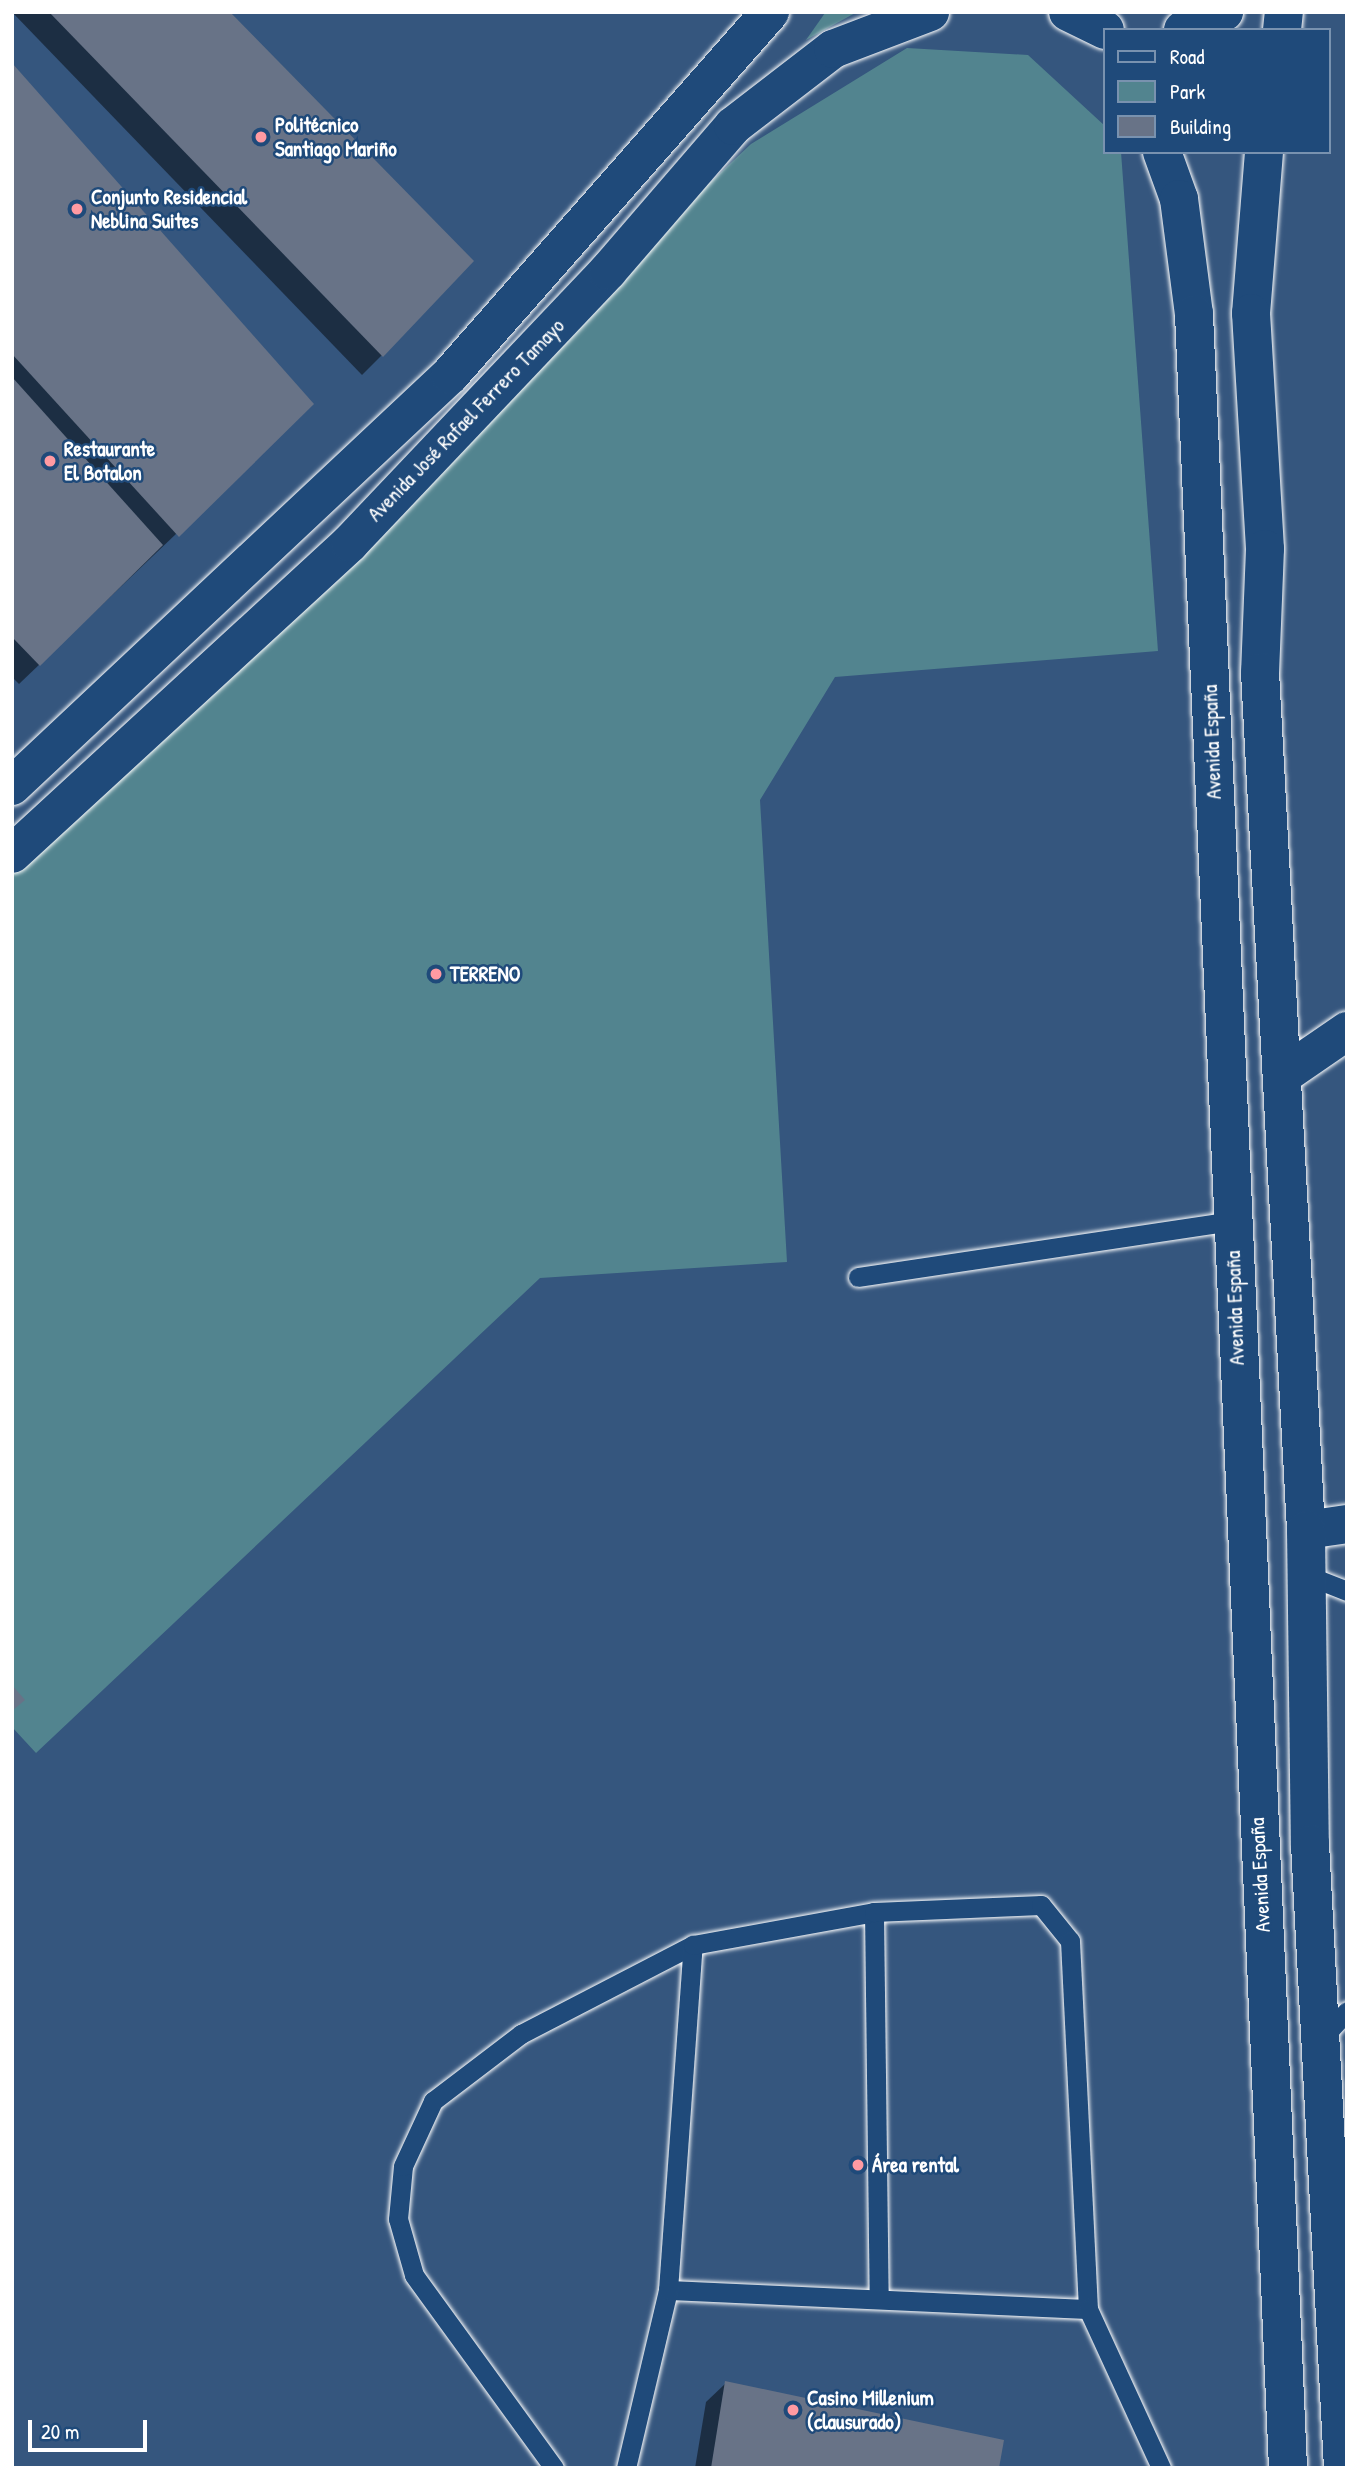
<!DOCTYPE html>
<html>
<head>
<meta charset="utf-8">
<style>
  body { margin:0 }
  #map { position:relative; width:1359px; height:2480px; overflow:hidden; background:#35567e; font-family:"Patrick Hand",sans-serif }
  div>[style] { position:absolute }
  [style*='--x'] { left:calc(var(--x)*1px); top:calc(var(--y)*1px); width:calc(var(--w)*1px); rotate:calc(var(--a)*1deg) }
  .green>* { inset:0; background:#52848f }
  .shadow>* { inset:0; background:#0007 }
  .building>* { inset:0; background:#687387 }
  .roads { filter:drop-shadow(0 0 2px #fff) drop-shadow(0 0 2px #fff) }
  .service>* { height:19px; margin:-9.5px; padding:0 9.5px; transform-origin:9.5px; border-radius:9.5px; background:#1f4a7a }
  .minor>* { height:38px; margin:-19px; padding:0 19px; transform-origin:19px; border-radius:19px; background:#1f4a7a }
  .tertiary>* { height:38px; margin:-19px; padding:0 19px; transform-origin:19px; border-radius:19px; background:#1f4a7a }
  .secondary>* { height:38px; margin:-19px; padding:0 19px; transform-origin:19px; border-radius:19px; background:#1f4a7a }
  .dots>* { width:19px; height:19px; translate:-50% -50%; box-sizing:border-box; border:4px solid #1f4a7a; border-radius:50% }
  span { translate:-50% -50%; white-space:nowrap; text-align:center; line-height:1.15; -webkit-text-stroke:5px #1f4a7a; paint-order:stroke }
  .poi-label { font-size:21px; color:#fff; font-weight:700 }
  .left { translate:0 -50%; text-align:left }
  .street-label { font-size:21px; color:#fff }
  .frame { position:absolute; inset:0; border:14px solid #fff; pointer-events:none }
  .legend { position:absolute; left:1103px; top:28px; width:228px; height:126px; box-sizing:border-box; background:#1f4a7a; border:2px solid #7992af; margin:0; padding:9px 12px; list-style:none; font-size:21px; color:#fff }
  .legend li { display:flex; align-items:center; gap:14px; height:35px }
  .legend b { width:35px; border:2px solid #7992af }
  .scale { position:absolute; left:28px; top:2420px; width:119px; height:32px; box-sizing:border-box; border:4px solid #fff; border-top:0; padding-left:9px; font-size:21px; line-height:24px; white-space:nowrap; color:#fff; -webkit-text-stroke:5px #1f4a7a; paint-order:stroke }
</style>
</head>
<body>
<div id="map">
  <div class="green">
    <i style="clip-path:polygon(827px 12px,857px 12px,806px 40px,825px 13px)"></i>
    <i style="clip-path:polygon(907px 48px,1028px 55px,1105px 126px,1105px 152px,1121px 152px,1158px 651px,835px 677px,760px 800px,787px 1262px,540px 1278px,36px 1753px,12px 1727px,12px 839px,751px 144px)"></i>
  </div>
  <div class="shadow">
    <i style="clip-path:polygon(12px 12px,228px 12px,382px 355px,362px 375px)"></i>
    <i style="clip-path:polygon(12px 66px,312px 404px,19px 684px,12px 677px)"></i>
    <i style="clip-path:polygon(726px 2383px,997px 2468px,695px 2468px,706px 2402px)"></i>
  </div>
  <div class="building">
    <i style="clip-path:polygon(49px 12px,230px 12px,474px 261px,383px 357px)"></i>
    <i style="clip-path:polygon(12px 63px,314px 404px,179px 537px,12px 354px)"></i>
    <i style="clip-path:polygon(12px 377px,163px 545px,40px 666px,12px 637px)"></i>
    <i style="clip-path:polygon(12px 1685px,25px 1700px,12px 1711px)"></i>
    <i style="clip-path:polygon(725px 2381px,1004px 2440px,999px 2468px,711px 2468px)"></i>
  </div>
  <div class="roads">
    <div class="service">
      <i style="--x:858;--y:1277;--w:378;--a:-8.5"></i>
      <i style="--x:1304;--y:1574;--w:46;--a:21.6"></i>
      <i style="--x:874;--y:1912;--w:387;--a:89.3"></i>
      <i style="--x:1321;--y:2039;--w:38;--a:-47"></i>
      <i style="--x:668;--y:2290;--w:420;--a:2.6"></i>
      <i style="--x:554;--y:2468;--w:238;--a:-126"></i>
      <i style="--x:414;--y:2275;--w:58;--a:-105.9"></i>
      <i style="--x:398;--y:2219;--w:53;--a:-84.6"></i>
      <i style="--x:403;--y:2166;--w:72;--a:-65.2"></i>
      <i style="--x:433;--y:2101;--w:111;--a:-37.3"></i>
      <i style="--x:521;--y:2034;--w:194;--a:-27.4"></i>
      <i style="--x:626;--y:2468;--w:183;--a:-76.7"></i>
      <i style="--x:668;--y:2290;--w:346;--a:-85.9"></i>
      <i style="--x:693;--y:1945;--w:184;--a:-10.3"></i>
      <i style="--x:874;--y:1912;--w:167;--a:-2.4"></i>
      <i style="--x:1041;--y:1905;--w:46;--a:51.1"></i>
      <i style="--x:1070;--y:1941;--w:368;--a:87.2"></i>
      <i style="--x:1088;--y:2309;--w:175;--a:65.3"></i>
    </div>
    <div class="minor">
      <i style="--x:1283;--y:1075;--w:78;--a:-34.5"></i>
      <i style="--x:1306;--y:1530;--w:41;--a:-8.3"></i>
    </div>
    <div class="tertiary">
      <i style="--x:12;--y:786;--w:601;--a:-43.18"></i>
      <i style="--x:450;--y:375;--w:484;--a:-48.6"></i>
      <i style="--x:12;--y:854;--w:459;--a:-42.6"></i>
      <i style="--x:350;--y:543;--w:375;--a:-46.5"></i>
      <i style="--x:608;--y:271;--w:191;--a:-49.2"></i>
      <i style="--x:733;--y:126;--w:126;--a:-37.6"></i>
      <i style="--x:833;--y:49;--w:104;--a:-20.9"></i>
    </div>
    <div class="secondary">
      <i style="--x:1068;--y:12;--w:41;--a:25.9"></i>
      <i style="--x:1183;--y:30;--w:45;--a:-23.7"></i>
      <i style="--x:1282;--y:30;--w:18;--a:-84"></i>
      <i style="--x:1162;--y:152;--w:50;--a:70.1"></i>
      <i style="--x:1179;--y:199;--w:116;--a:82.6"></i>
      <i style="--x:1194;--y:314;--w:2156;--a:87.5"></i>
      <i style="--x:1264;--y:152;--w:162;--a:94.6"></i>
      <i style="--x:1251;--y:313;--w:236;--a:86.6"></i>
      <i style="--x:1265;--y:549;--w:123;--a:92.3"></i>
      <i style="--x:1260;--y:672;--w:859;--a:86.93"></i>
      <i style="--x:1306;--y:1530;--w:314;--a:89.3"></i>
      <i style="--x:1310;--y:1844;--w:625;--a:86.97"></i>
    </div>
  </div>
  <div class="dots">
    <i style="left:261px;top:137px;background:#ff9aa2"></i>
    <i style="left:77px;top:209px;background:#ff9aa2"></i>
    <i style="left:50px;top:461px;background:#ff9aa2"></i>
    <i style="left:436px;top:974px;background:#ff9aa2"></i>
    <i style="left:858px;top:2165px;background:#ff9aa2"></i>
    <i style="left:793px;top:2410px;background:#ff9aa2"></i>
  </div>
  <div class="poi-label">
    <span class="left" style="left:275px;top:137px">Politécnico<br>Santiago Mariño</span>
    <span class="left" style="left:91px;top:209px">Conjunto Residencial<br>Neblina Suites</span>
    <span class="left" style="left:64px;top:461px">Restaurante<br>El Botalon</span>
    <span class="left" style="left:450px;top:974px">TERRENO</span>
    <span class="left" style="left:872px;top:2165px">Área rental</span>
    <span class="left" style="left:807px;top:2410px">Casino Millenium<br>(clausurado)</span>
  </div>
  <div class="street-label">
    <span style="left:466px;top:420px;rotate:-46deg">Avenida José Rafael Ferrero Tamayo</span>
    <span style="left:1212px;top:742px;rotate:-92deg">Avenida España</span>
    <span style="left:1235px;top:1308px;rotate:-92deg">Avenida España</span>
    <span style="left:1260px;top:1875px;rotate:-93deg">Avenida España</span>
  </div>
  <div class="frame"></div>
  <ul class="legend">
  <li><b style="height:9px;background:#1f4a7a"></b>Road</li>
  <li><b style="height:19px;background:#52848f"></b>Park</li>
  <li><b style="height:19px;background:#687387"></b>Building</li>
  </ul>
  <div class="scale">20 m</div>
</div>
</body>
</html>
